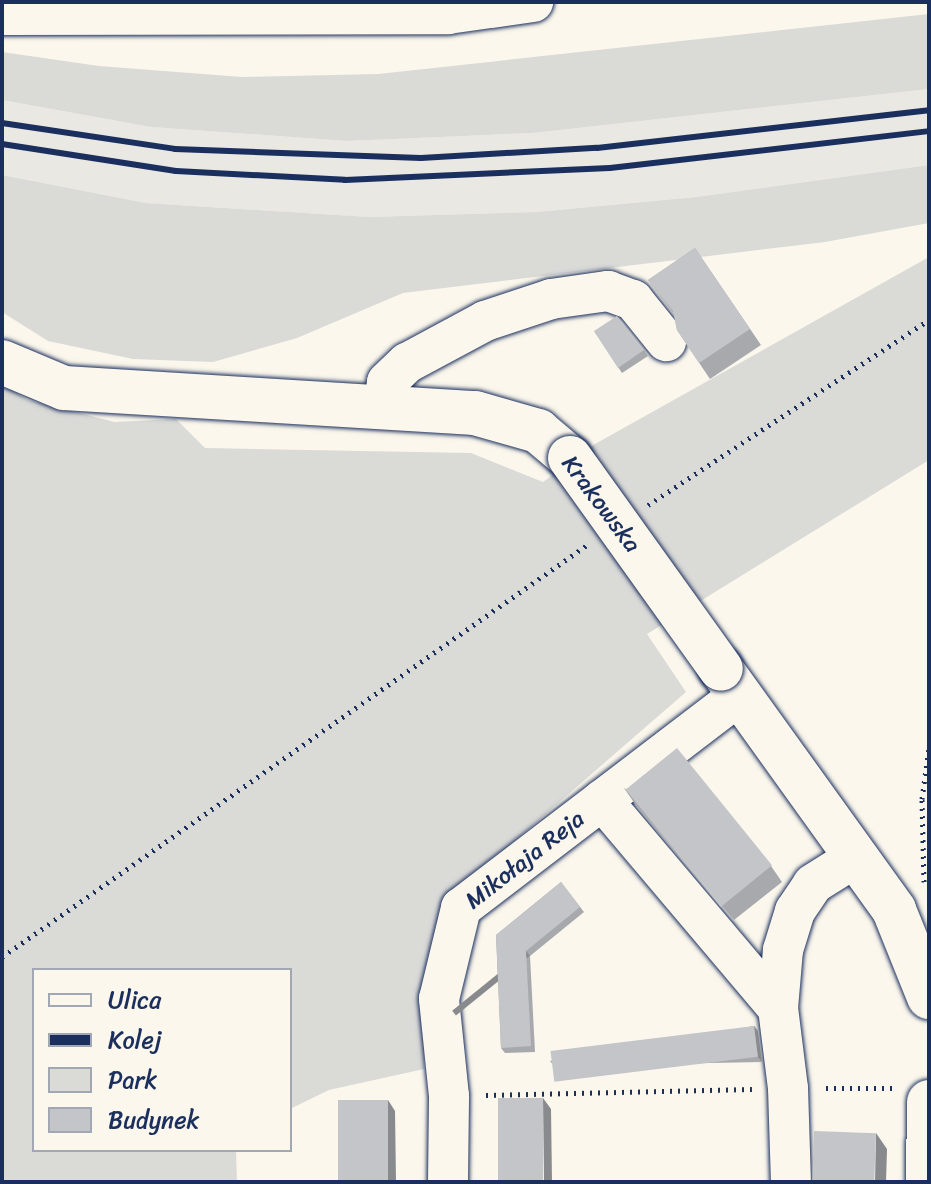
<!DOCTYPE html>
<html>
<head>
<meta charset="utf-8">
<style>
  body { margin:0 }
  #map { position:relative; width:931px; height:1184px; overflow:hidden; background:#fbf7ec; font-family:Sriracha,sans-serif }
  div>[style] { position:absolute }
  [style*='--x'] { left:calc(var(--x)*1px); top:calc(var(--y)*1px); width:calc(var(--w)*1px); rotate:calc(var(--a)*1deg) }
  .built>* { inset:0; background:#eae8e2 }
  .green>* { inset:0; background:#dadad7 }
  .path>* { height:5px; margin-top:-2.5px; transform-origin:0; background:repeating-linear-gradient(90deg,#1b2f5e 0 2px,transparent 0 8px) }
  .roads { filter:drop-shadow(0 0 2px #1b2f5e) drop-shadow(0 0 2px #1b2f5e) }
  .minor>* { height:40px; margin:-20px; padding:0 20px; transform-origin:20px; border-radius:20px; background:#fbf7ec }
  .major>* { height:44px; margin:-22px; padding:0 22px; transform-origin:22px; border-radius:22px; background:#fbf7ec }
  .rail>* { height:6px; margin:-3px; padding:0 3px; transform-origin:3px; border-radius:3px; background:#1b2f5e }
  .bridges { filter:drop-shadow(0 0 2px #1b2f5e) drop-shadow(0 0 2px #1b2f5e) }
  .major-bridge>* { height:44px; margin:-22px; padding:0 22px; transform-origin:22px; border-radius:22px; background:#fbf7ec }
  .wall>* { inset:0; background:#a8a9ad }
  .shaded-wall>* { inset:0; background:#888a8d; transform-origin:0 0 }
  .building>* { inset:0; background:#c3c5c9; transform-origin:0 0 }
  span { translate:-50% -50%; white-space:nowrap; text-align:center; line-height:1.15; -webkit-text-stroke:6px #fbf7ec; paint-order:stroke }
  .street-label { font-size:24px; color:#1b2f5e }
  .frame { position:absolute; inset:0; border:4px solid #1b2f5e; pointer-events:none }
  .legend { position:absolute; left:32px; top:968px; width:260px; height:184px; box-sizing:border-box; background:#fbf7ec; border:2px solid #a1a7b3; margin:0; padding:10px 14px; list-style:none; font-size:24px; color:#1b2f5e }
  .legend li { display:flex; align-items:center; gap:16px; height:40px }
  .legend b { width:40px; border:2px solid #a1a7b3 }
</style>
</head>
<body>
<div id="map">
  <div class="built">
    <i style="clip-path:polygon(929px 89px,929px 165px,696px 197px,536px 212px,370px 217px,146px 203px,2px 175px,2px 100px,151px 127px,347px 141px,533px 133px)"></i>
  </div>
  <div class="green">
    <i style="clip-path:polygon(929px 14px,929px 89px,533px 133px,347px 141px,151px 127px,2px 100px,2px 52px,99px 66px,242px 77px,378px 74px)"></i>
    <i style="clip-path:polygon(929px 165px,929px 223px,825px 242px,403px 293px,297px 338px,213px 362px,133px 359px,48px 341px,2px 312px,2px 175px,146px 203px,370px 217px,536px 212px,696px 197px)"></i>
    <i style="clip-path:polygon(929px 257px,929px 460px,647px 634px,686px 692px,443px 903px,424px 1001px,424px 1069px,329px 1090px,290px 1109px,290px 970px,34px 970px,34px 1150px,236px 1150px,237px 1182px,2px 1182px,2px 383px,27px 400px,115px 422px,176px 419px,205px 448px,471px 453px,543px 482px,595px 444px)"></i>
  </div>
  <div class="path">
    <i style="--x:648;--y:505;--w:336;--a:-33.4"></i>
    <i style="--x:924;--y:882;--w:83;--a:-91.4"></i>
    <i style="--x:922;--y:799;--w:51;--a:-82.2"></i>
    <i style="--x:2;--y:957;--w:716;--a:-35.16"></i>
    <i style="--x:826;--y:1088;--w:66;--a:0"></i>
    <i style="--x:486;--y:1095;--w:266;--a:-1.3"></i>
  </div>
  <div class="roads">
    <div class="minor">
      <i style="--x:2;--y:15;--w:446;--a:-0.1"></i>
      <i style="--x:448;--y:14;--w:86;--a:-8"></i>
      <i style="--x:383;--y:408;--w:26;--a:-81"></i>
      <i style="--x:387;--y:382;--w:28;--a:-44"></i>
      <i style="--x:407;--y:363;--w:89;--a:-28.3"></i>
      <i style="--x:485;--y:321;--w:70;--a:-18.4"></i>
      <i style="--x:551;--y:299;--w:58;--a:-8"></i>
      <i style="--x:608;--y:291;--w:27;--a:20"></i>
      <i style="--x:633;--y:300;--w:53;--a:51.2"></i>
      <i style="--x:602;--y:800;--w:272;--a:49.8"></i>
      <i style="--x:778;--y:1008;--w:81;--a:82.9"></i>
      <i style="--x:788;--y:1088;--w:94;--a:88.2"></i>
      <i style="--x:778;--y:1008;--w:58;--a:-85.1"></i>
      <i style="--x:783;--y:950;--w:41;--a:-72.9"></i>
      <i style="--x:795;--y:911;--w:32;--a:-56"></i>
      <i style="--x:813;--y:884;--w:51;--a:-32.1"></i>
      <i style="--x:448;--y:1182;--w:86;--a:-89.3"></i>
      <i style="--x:449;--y:1096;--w:98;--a:-95.9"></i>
      <i style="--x:439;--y:999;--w:94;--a:-76.4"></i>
      <i style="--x:461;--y:908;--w:351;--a:-37.4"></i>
    </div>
    <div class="major">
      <i style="--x:2;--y:362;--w:67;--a:22.8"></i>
      <i style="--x:64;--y:388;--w:412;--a:3.5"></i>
      <i style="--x:475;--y:413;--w:66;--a:15.9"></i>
      <i style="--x:538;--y:431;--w:42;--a:40.2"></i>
      <i style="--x:721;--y:669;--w:297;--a:54.3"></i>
      <i style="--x:894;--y:910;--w:94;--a:68.1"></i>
      <i style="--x:928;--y:1182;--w:80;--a:-89.3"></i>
    </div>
  </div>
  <div class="rail">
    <i style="--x:2;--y:123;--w:175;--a:8.5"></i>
    <i style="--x:175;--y:149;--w:246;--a:2.1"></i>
    <i style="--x:421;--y:158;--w:176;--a:-3.3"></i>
    <i style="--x:597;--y:148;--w:334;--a:-6.5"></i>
    <i style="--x:2;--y:144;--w:176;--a:8.8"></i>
    <i style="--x:176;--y:171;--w:169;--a:3"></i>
    <i style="--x:345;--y:180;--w:265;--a:-2.6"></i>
    <i style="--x:610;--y:168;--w:321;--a:-6.6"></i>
  </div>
  <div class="bridges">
    <div class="major-bridge">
      <i style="--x:570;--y:458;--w:259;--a:54.4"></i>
    </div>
  </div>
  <div class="wall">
    <i style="clip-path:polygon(695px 248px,761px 345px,710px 379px,677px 330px,674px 314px,648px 280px)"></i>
    <i style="clip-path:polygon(594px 331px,644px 350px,648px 356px,622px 373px)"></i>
    <i style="clip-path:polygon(624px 788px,771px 866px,782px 882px,734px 920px,635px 804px)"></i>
    <i style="clip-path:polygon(561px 882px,584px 912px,530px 956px,535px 1052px,505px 1053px,501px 1048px,496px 935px)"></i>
    <i style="clip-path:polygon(754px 1026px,758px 1031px,762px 1062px,554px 1066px,550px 1061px)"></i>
  </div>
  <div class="shaded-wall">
    <i style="left:526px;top:951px;width:6px;height:95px;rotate:51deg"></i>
    <i style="clip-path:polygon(754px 1026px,758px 1031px,762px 1062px,758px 1057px)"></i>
    <i style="clip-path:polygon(543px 1098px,551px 1109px,552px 1182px,544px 1182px)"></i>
    <i style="clip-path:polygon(388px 1100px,395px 1111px,396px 1182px,388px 1182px)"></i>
    <i style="clip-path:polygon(876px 1133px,887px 1149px,886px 1182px,875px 1182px)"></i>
  </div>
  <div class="building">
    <i style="clip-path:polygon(695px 248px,750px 329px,699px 363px,677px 330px,673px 311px,648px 280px)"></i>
    <i style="clip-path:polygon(617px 316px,644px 350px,618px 368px,594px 331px)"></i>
    <i style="left:677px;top:748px;width:151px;height:66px;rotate:51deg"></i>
    <i style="clip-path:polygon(561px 882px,580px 907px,526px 951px,531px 1046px,501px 1048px,496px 935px)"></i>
    <i style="left:754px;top:1026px;width:31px;height:205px;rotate:83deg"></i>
    <i style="left:498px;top:1098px;width:45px;height:84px"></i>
    <i style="left:338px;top:1100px;width:50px;height:82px"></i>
    <i style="left:814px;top:1131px;width:62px;height:51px;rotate:2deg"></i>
  </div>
  <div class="street-label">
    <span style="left:601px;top:504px;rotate:53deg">Krakowska</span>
    <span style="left:525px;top:860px;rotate:-38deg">Mikołaja Reja</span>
  </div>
  <div class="frame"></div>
  <ul class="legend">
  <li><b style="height:10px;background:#fbf7ec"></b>Ulica</li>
  <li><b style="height:10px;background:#1b2f5e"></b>Kolej</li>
  <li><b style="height:22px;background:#dadad7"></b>Park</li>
  <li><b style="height:22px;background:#c3c5c9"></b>Budynek</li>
  </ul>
</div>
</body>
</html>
